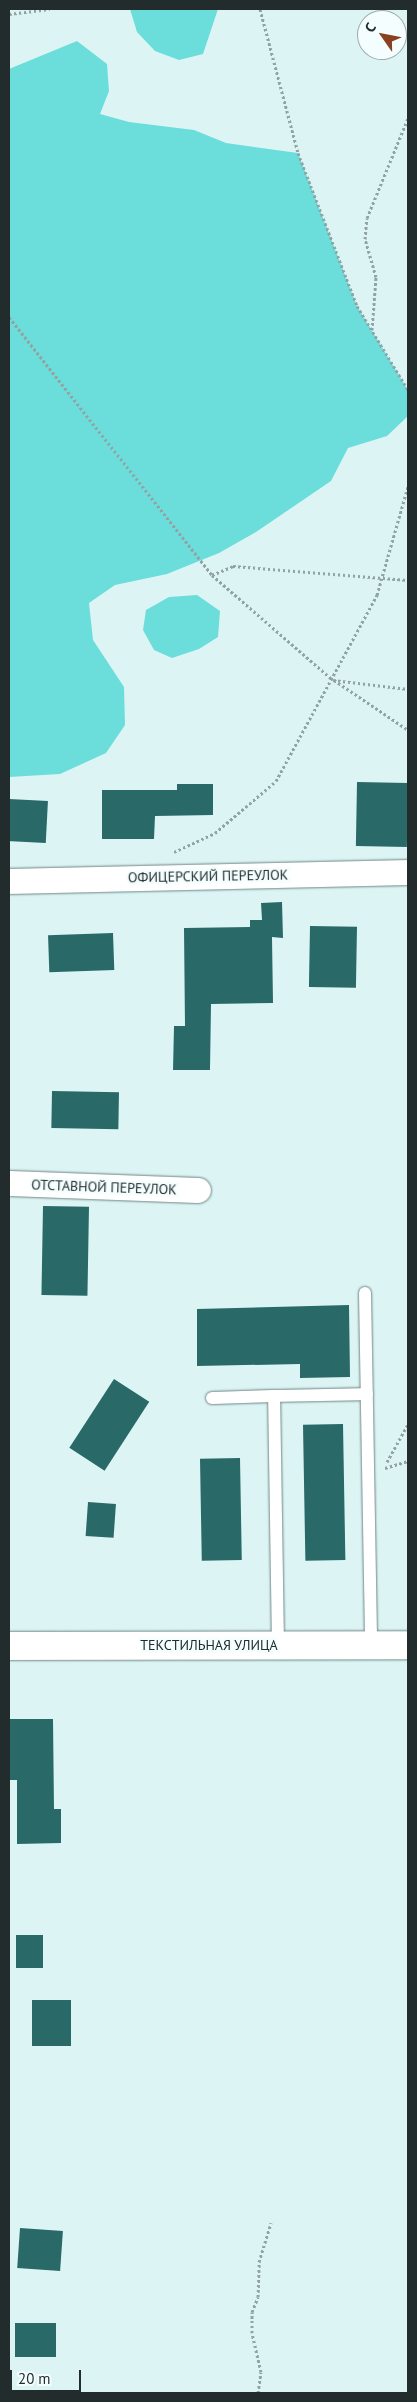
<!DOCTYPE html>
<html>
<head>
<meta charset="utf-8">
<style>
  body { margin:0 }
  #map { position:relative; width:417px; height:2402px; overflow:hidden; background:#dcf5f4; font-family:"PT Sans",sans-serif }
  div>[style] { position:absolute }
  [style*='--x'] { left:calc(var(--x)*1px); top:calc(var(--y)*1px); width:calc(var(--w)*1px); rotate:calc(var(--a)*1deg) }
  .green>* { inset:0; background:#6bdddb }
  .building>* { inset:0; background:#296968; transform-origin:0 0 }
  .path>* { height:3px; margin-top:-1.5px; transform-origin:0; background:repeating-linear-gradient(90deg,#91a4a3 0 2.5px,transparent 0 5px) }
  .roads { filter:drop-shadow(0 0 1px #708786) drop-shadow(0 0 1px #708786) }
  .lane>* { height:12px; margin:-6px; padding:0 6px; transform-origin:6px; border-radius:6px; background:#fff }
  .street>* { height:25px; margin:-12.5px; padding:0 12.5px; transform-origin:12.5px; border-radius:12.5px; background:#fff }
  .secondary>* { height:28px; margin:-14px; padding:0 14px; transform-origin:14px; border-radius:14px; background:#fff }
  span { translate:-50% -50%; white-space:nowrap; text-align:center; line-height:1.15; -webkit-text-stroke:5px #f4fefe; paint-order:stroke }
  .street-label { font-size:14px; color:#232c2c }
  .frame { position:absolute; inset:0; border:10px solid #232c2c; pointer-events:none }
  .north { position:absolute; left:357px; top:10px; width:50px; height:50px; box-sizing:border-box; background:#f4fefe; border:1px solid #a0aaaa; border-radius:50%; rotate:303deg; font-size:14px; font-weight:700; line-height:20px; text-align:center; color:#232c2c }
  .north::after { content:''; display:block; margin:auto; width:18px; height:22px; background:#894120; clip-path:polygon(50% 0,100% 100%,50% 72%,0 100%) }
  .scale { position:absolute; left:10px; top:2370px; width:71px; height:22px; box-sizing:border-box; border:2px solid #232c2c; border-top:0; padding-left:6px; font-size:15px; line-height:18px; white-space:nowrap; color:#232c2c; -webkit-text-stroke:4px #f4fefe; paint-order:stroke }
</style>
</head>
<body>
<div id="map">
  <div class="green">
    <i style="clip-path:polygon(130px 9px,218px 9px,203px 54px,179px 60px,155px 51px,137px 32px)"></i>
    <i style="clip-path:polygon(77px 41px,107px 64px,109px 91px,100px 114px,129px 122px,194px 130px,226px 143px,298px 153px,357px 306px,408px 390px,408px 416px,387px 436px,348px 448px,331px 481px,256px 532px,219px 553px,167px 574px,115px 585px,89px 603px,93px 640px,124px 687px,125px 725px,106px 753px,60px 774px,9px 777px,9px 69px)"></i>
    <i style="clip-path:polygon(197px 595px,220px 611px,218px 637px,199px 649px,172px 658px,154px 650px,143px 630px,146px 610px,169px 597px)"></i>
  </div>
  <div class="building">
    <i style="left:357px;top:782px;width:51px;height:64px;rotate:1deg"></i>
    <i style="clip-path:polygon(177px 784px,213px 784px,213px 815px,155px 816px,154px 839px,102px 839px,102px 790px,177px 790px)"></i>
    <i style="left:9px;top:799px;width:39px;height:42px;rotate:3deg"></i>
    <i style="clip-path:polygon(282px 902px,283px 938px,272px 937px,273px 1003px,211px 1004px,210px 1070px,173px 1070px,174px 1026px,185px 1026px,184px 928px,250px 927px,250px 920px,262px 920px,261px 903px)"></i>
    <i style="left:310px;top:926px;width:47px;height:61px;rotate:1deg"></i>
    <i style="left:113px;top:933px;width:37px;height:65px;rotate:88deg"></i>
    <i style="left:52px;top:1091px;width:67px;height:37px;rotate:1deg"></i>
    <i style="left:43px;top:1206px;width:46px;height:89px;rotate:1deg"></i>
    <i style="clip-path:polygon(349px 1305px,350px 1377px,300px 1378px,300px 1364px,197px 1366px,197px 1309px)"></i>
    <i style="left:114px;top:1379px;width:42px;height:82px;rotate:33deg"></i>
    <i style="left:343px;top:1424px;width:136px;height:40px;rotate:89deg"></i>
    <i style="left:240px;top:1458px;width:102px;height:40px;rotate:89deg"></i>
    <i style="left:88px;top:1502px;width:28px;height:34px;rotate:4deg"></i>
    <i style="clip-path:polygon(9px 1719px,53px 1719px,54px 1809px,61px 1809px,61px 1843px,17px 1844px,17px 1780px,9px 1780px)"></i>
    <i style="left:43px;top:1935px;width:33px;height:27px;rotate:90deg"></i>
    <i style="left:32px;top:2000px;width:39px;height:46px"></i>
    <i style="left:20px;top:2228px;width:43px;height:40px;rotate:4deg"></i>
    <i style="left:15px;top:2323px;width:41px;height:34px"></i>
  </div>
  <div class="path">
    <i style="--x:260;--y:9;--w:149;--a:75.2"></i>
    <i style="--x:298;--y:153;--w:164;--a:68.9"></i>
    <i style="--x:357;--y:306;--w:98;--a:58.7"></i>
    <i style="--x:9;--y:14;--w:41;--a:-7"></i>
    <i style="--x:9;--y:317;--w:328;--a:51.8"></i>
    <i style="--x:212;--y:575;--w:160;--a:41"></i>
    <i style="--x:333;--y:680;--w:76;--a:6.8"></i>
    <i style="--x:372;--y:330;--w:53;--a:-85.7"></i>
    <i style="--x:376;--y:277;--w:40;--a:-106"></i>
    <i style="--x:365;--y:239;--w:21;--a:-85"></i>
    <i style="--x:367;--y:218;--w:108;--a:-67.7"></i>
    <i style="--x:212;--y:575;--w:23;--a:-23"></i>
    <i style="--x:233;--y:566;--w:176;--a:4.6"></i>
    <i style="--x:334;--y:680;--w:89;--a:34"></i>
    <i style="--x:174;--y:852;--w:45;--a:-24.9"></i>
    <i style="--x:215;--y:833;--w:80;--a:-40.4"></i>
    <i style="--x:276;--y:781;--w:212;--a:-61.5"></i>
    <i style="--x:377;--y:595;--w:113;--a:-74.1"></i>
    <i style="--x:387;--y:1462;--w:43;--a:-61.1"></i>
    <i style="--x:385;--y:1468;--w:24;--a:-17"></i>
    <i style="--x:258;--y:2393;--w:21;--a:-82"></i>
    <i style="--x:261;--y:2372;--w:40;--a:-103"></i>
    <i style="--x:252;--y:2333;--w:21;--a:-90"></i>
    <i style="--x:252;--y:2312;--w:16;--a:-68"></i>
    <i style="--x:258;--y:2297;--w:35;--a:-88"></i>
    <i style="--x:259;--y:2262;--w:41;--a:-72.9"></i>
  </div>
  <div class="roads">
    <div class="lane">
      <i style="--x:365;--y:1293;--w:352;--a:89"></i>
      <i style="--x:212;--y:1398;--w:62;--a:-1.8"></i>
      <i style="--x:278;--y:1645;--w:249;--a:-90.9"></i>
      <i style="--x:274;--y:1396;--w:93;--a:-1.2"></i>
    </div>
    <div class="street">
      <i style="--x:9;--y:881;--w:399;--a:-1.3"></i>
      <i style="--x:9;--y:1183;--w:189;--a:2.1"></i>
    </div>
    <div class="secondary">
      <i style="--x:9;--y:1646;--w:399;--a:-0.1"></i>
    </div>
  </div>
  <div class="street-label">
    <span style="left:208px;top:876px;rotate:-1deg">ОФИЦЕРСКИЙ ПЕРЕУЛОК</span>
    <span style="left:104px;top:1187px;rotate:2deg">ОТСТАВНОЙ ПЕРЕУЛОК</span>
    <span style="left:209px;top:1645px">ТЕКСТИЛЬНАЯ УЛИЦА</span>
  </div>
  <div class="frame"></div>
  <div class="north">С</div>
  <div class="scale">20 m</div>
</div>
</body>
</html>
